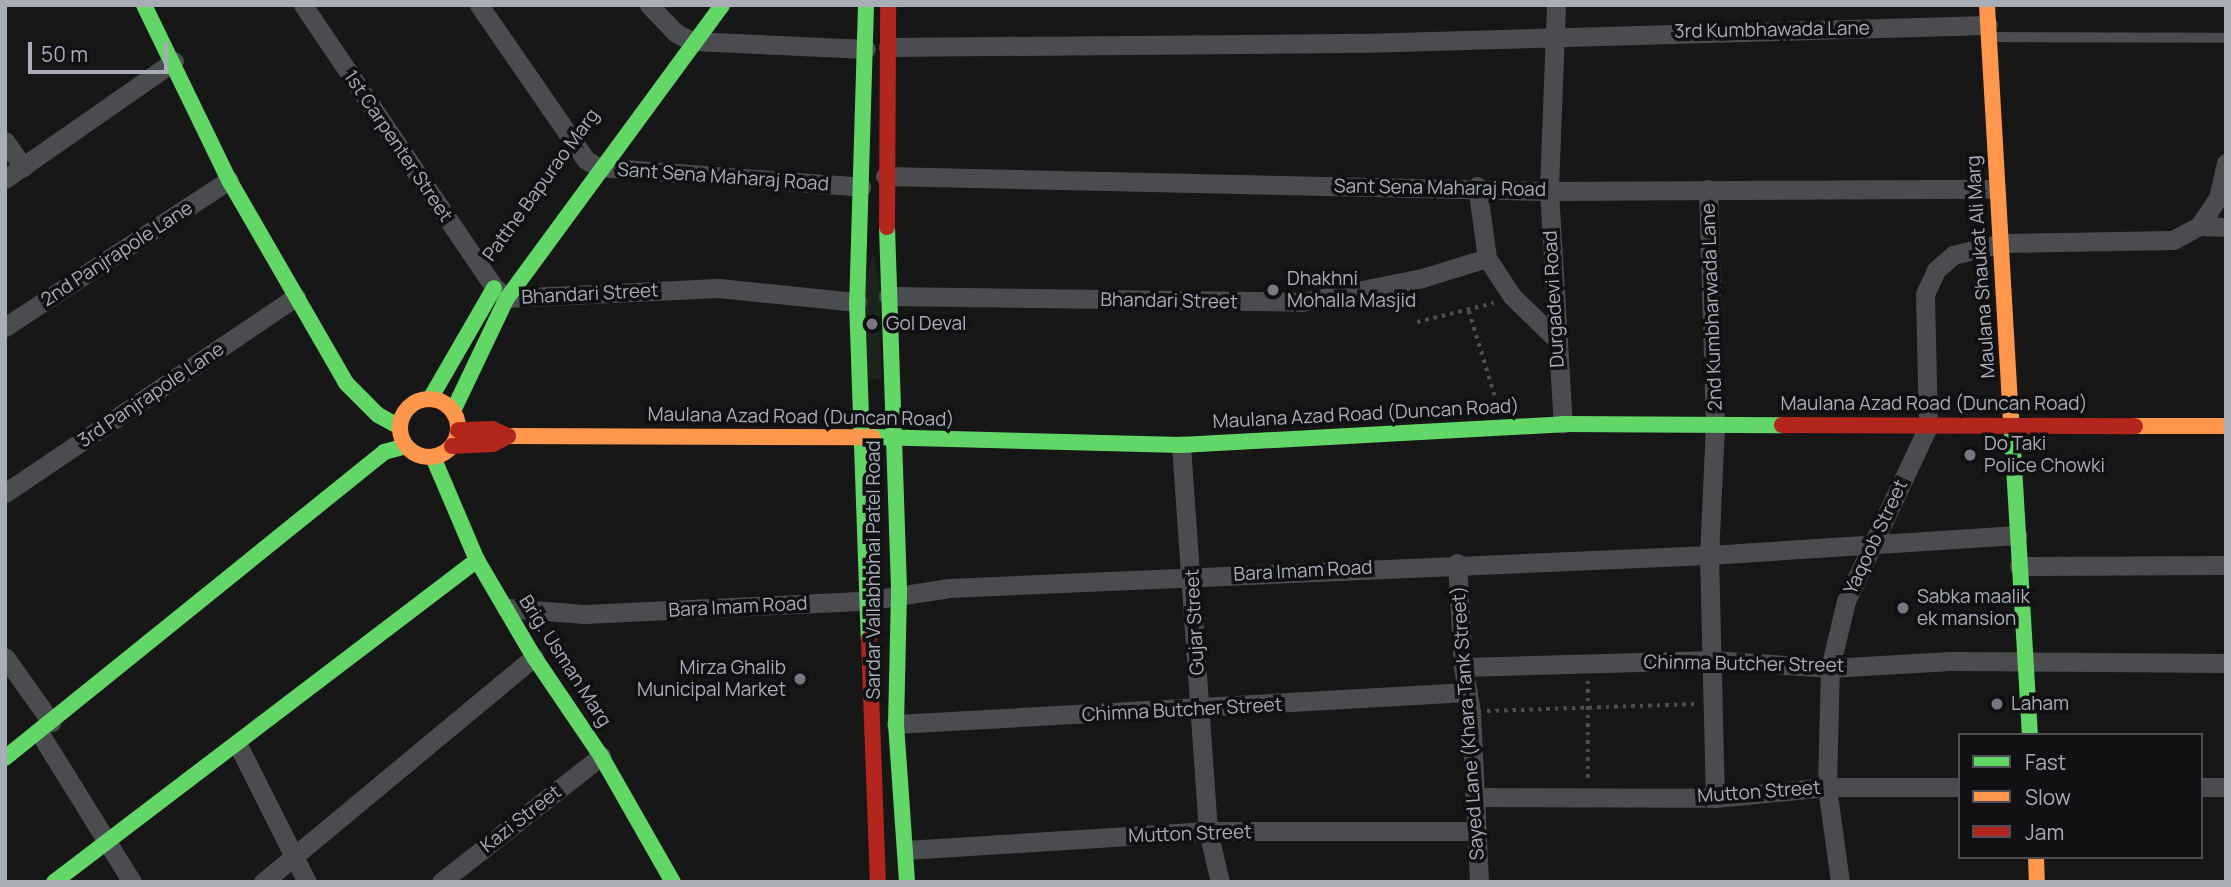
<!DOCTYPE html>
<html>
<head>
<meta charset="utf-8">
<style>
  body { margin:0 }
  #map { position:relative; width:2231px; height:887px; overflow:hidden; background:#171717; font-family:Manrope,sans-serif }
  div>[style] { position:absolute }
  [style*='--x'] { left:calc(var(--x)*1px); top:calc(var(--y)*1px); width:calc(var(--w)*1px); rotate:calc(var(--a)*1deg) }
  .green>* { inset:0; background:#1d241e }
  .path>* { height:3.5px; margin-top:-1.75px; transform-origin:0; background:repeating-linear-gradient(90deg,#4d4e52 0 3.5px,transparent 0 8.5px) }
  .lane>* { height:10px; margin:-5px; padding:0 5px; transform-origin:5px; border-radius:5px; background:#4b4c50 }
  .street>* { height:19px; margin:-9.5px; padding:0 9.5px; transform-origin:9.5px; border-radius:9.5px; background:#4b4c50 }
  .fast>* { height:16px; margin:-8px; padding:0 8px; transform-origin:8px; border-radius:8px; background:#63d668 }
  .slow>* { height:16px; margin:-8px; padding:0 8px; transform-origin:8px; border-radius:8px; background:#ff974d }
  .slow>.ring { margin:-8px; padding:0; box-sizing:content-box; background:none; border:16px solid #ff974d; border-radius:50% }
  .jam>* { height:16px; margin:-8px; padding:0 8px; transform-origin:8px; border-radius:8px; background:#b3261e }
  .dots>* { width:19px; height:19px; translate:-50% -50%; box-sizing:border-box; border:4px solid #111113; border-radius:50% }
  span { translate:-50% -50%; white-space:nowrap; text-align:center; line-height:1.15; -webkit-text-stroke:7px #111113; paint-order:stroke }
  .street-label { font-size:19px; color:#a8adb8 }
  .poi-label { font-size:19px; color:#a8adb8 }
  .left { translate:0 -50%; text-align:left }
  .right { translate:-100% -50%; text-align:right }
  .frame { position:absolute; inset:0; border:7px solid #a8adb8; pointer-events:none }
  .legend { position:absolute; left:1958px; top:733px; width:245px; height:126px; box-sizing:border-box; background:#111113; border:2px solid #4d4f55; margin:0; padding:9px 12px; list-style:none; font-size:21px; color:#a8adb8 }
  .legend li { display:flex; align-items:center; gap:14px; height:35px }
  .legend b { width:35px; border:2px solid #4d4f55 }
  .scale { position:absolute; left:28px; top:42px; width:140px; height:32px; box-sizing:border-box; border:4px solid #a8adb8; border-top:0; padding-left:9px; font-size:21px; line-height:24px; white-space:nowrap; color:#a8adb8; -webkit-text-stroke:5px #111113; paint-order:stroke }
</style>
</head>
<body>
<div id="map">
  <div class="green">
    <i style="clip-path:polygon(873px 253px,880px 286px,881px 379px,865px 379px,864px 286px)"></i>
  </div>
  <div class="path">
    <i style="--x:1469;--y:311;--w:99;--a:73"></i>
    <i style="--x:1417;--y:322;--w:79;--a:-13.9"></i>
    <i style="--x:1588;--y:681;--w:97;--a:90"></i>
    <i style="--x:1487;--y:711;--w:209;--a:-1.9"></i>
  </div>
  <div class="lane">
    <i style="--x:1989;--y:37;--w:237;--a:0.2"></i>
  </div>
  <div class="street">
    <i style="--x:303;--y:5;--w:341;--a:55.9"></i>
    <i style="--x:494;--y:287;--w:17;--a:40"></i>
    <i style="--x:507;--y:298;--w:211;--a:-2.7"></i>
    <i style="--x:718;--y:288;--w:140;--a:5.8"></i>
    <i style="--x:479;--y:5;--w:188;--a:55.4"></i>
    <i style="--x:586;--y:160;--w:14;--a:30"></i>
    <i style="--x:598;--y:167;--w:264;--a:4.3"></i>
    <i style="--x:649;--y:5;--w:39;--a:46"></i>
    <i style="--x:676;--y:33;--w:18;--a:27"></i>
    <i style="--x:692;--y:41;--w:174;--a:2.6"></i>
    <i style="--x:1556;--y:5;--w:186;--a:92.2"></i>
    <i style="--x:1549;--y:191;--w:233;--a:86.6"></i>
    <i style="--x:888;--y:47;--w:474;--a:-0.5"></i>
    <i style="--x:1362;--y:43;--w:626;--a:-1.65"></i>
    <i style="--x:5;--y:141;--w:32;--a:55"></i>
    <i style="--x:885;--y:176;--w:664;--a:1.29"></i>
    <i style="--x:1549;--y:191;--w:446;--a:-0.3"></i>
    <i style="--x:5;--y:179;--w:206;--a:-34.9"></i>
    <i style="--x:1477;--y:186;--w:73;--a:82.1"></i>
    <i style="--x:1487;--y:258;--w:45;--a:56.7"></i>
    <i style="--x:1512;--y:296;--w:60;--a:44.3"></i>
    <i style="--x:1708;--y:189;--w:236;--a:88.3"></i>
    <i style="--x:1715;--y:425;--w:130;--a:92.6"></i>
    <i style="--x:1709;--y:555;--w:243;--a:88.6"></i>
    <i style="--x:2199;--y:226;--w:27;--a:2"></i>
    <i style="--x:888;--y:296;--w:414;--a:0.8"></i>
    <i style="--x:1302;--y:302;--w:122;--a:-11.3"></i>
    <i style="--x:1422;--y:278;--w:68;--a:-17.1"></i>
    <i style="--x:5;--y:327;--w:268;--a:-33.3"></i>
    <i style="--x:1181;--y:445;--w:387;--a:86"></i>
    <i style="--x:1208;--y:831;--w:52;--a:76.8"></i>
    <i style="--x:5;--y:493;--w:351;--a:-34"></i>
    <i style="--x:1457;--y:563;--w:104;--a:86.7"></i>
    <i style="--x:1463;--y:667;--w:46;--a:79.9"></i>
    <i style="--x:1471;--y:712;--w:170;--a:87.3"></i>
    <i style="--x:2019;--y:566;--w:207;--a:-0.3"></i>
    <i style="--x:506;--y:608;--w:79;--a:4.3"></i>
    <i style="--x:585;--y:614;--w:280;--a:-2.7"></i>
    <i style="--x:865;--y:601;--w:85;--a:-8.8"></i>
    <i style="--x:949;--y:588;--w:761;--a:-2.49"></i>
    <i style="--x:1709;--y:555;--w:309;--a:-3.7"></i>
    <i style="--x:5;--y:657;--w:80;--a:54.7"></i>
    <i style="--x:1463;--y:667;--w:248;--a:-1.6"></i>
    <i style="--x:1711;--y:660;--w:119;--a:3.8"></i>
    <i style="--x:1830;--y:668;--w:120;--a:-3.3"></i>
    <i style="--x:1950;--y:661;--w:276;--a:0.4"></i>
    <i style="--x:896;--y:724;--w:573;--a:-3.2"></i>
    <i style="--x:39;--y:732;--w:176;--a:58.2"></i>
    <i style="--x:238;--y:745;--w:153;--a:63.3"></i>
    <i style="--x:2201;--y:787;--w:25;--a:0"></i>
    <i style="--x:1474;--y:797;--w:241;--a:0.2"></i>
    <i style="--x:1715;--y:798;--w:113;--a:-5.6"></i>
    <i style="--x:1827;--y:787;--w:133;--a:0"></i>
    <i style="--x:906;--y:850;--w:303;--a:-3.6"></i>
    <i style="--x:1208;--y:831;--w:267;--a:0"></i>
    <i style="--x:263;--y:882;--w:352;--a:-39.7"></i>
    <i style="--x:441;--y:882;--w:204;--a:-38.2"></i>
    <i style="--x:1840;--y:882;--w:96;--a:-97.8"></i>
    <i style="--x:1827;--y:787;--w:119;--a:-88.6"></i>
    <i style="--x:1830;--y:668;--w:69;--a:-76.6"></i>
    <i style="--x:1846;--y:601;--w:192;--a:-64.8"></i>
    <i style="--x:1928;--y:427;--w:133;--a:-91.3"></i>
    <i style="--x:1925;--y:294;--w:26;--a:-65"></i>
    <i style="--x:1936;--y:270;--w:23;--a:-41"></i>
    <i style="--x:1953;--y:255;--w:50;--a:-13.8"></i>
    <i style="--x:2002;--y:243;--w:171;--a:-1"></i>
    <i style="--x:2173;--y:240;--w:30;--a:-28"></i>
    <i style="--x:2199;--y:226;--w:34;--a:-56"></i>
    <i style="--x:2218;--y:198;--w:36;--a:-77"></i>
  </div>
  <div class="fast">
    <i style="--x:144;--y:5;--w:195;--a:64.1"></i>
    <i style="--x:229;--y:180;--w:234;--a:60"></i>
    <i style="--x:346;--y:383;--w:45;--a:45"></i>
    <i style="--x:378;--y:415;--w:25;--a:29"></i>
    <i style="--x:866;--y:5;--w:297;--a:91.7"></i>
    <i style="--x:857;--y:302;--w:337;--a:88"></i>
    <i style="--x:887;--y:227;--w:366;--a:88.1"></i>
    <i style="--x:899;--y:593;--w:131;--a:91.3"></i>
    <i style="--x:896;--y:724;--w:158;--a:86"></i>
    <i style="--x:430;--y:399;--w:128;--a:-60"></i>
    <i style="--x:453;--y:411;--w:125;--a:-64.5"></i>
    <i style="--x:507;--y:298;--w:363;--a:-53.7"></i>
    <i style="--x:2011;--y:416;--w:320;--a:86.6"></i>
    <i style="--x:873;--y:437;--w:308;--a:1.5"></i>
    <i style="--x:1181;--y:445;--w:383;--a:-3.1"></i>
    <i style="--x:1563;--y:424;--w:219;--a:0.3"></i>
    <i style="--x:433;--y:457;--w:112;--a:66.9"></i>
    <i style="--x:477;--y:560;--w:113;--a:59.6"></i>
    <i style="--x:534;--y:657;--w:120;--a:55.9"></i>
    <i style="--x:601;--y:756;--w:145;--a:60.3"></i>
    <i style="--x:5;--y:758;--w:487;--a:-38.9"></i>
    <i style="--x:384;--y:452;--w:23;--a:-15"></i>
    <i style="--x:54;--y:882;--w:532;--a:-37.28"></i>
  </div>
  <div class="slow">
    <i style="--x:1987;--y:5;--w:412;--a:86.7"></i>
    <i class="ring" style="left:400px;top:399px;width:42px;height:42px"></i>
    <i style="--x:2135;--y:426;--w:91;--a:0"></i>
    <i style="--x:508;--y:436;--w:365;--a:0.2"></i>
    <i style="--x:2036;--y:857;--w:25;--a:88"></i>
  </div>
  <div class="jam">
    <i style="--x:887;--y:227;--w:222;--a:-89.7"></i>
    <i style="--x:1782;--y:425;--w:353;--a:0.2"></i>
    <i style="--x:452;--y:446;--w:41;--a:-2.8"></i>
    <i style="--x:493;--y:444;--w:17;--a:-28"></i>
    <i style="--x:508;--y:436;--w:17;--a:-156"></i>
    <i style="--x:492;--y:429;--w:34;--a:178"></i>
    <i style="--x:869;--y:639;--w:243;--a:87.9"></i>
  </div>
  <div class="dots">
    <i style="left:1273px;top:290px;background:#757880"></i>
    <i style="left:872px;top:324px;background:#757880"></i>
    <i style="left:1970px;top:455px;background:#757880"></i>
    <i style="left:1903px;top:608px;background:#757880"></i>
    <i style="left:800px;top:679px;background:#757880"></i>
    <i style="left:1997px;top:704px;background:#757880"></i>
  </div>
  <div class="street-label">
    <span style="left:1772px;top:30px;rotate:-1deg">3rd Kumbhawada Lane</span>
    <span style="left:398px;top:146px;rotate:56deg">1st Carpenter Street</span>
    <span style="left:723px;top:177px;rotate:4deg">Sant Sena Maharaj Road</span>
    <span style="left:541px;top:185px;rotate:-54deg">Patthe Bapurao Marg</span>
    <span style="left:1440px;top:188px;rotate:1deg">Sant Sena Maharaj Road</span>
    <span style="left:117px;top:254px;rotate:-33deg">2nd Panjrapole Lane</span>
    <span style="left:1981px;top:267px;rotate:-94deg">Maulana Shaukat Ali Marg</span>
    <span style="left:590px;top:294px;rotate:-3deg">Bhandari Street</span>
    <span style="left:1554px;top:299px;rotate:-93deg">Durgadevi Road</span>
    <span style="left:1169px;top:301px;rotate:1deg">Bhandari Street</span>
    <span style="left:1712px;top:307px;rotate:-92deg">2nd Kumbharwada Lane</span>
    <span style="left:151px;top:395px;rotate:-34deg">3rd Panjrapole Lane</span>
    <span style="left:1934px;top:404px">Maulana Azad Road (Duncan Road)</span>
    <span style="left:1366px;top:414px;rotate:-3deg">Maulana Azad Road (Duncan Road)</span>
    <span style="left:801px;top:417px;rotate:1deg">Maulana Azad Road (Duncan Road)</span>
    <span style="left:1876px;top:537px;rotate:-65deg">Yaqoob Street</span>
    <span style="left:874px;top:570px;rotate:-90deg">Sardar Vallabhbhai Patel Road</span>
    <span style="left:1303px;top:571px;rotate:-3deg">Bara Imam Road</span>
    <span style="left:738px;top:607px;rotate:-3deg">Bara Imam Road</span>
    <span style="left:1195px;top:622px;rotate:-93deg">Gujar Street</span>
    <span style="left:565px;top:661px;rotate:57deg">Brig. Usman Marg</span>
    <span style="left:1744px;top:664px;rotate:1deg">Chinma Butcher Street</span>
    <span style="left:1182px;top:710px;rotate:-3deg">Chimna Butcher Street</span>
    <span style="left:1468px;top:723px;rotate:-94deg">Sayed Lane (Khara Tank Street)</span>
    <span style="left:1759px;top:792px;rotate:-4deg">Mutton Street</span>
    <span style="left:521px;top:819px;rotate:-38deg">Kazi Street</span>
    <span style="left:1190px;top:834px;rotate:-2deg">Mutton Street</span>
  </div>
  <div class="poi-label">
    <span class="left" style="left:1287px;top:290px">Dhakhni<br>Mohalla Masjid</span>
    <span class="left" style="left:886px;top:324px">Gol Deval</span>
    <span class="left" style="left:1984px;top:455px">Do Taki<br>Police Chowki</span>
    <span class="left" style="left:1917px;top:608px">Sabka maalik<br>ek mansion</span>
    <span class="right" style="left:786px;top:679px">Mirza Ghalib<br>Municipal Market</span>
    <span class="left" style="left:2011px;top:704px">Laham</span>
  </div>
  <div class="frame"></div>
  <ul class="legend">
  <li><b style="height:9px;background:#63d668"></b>Fast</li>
  <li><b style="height:9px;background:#ff974d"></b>Slow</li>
  <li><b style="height:9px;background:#b3261e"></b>Jam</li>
  </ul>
  <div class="scale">50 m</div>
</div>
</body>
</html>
